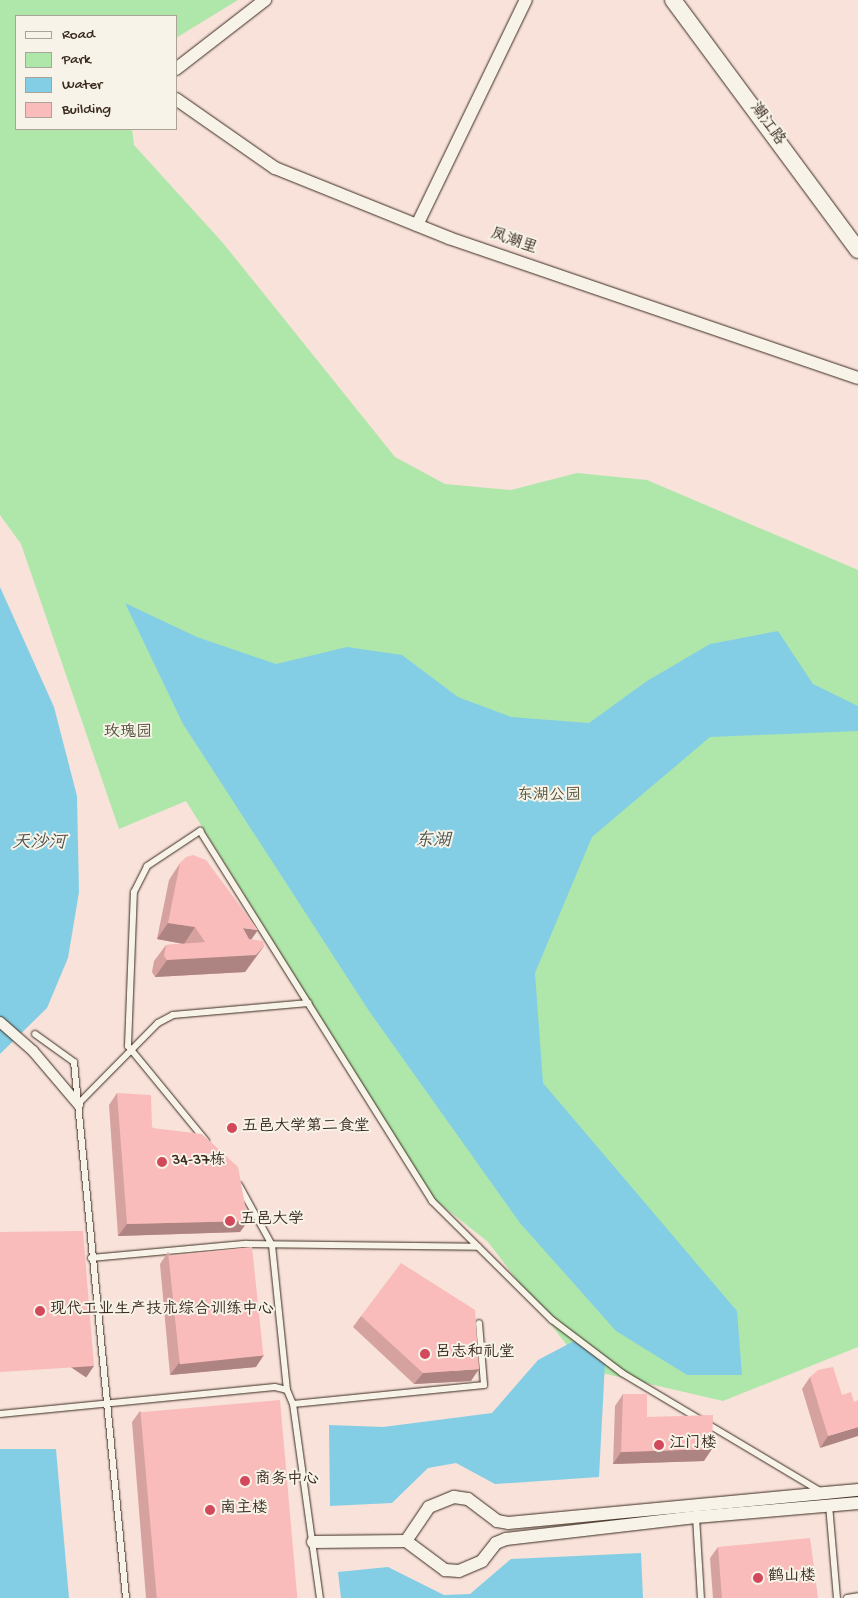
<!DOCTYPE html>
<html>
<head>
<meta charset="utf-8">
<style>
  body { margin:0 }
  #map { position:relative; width:858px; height:1598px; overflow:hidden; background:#f8e2da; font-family:"Gochi Hand","LXGW WenKai TC",sans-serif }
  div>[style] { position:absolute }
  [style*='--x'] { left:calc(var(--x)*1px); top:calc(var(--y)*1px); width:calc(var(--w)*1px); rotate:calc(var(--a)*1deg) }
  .green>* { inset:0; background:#afe7ab }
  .water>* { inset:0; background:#84cee5 }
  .roads { filter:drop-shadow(0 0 1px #3b2a1e) drop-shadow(0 0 1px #3b2a1e) }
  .service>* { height:6px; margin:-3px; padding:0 3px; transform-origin:3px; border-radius:3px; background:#f7f3e8 }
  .pedestrian>* { height:10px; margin:-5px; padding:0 5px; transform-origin:5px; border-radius:5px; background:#f7f3e8 }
  .minor>* { height:12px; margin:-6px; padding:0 6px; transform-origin:6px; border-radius:6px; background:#f7f3e8 }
  .tertiary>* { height:16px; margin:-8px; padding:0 8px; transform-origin:8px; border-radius:8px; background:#f7f3e8 }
  .wall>* { inset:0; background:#d6a2a0 }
  .shaded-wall>* { inset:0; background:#ae8482; transform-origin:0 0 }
  .building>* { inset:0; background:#f9bcba; transform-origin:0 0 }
  .dots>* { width:14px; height:14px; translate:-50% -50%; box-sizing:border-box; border:2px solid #f7f3e8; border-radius:50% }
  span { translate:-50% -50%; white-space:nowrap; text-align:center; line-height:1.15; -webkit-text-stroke:4px #f7f3e8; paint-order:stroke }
  .street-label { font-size:16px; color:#3b2a1e }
  .park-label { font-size:16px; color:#52503a }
  .poi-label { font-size:16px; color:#3b2a1e }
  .left { translate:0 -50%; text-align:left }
  .water-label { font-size:18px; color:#4d5350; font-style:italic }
  .legend { position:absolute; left:15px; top:15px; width:162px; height:115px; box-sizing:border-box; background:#f7f3e8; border:1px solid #aca397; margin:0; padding:6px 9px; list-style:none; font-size:15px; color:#3b2a1e }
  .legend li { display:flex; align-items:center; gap:10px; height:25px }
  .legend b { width:25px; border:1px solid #aca397 }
</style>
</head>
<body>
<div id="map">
  <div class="green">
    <i style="clip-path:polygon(0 0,238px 0,176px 38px,176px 16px,16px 16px,16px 129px,132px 129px,134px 145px,223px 243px,395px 457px,445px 484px,511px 490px,577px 473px,647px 480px,858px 570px,858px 1347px,723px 1401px,585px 1369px,488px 1242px,434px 1199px,186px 801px,119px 829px,21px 544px,0 515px)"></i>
  </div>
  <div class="water">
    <i style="clip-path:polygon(0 587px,54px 707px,77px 796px,79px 892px,68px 958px,47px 1008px,0 1054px)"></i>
    <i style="clip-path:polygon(125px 603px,197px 637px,276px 664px,347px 647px,402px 655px,458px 697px,511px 717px,589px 723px,647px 681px,710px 644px,778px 631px,813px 684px,858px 706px,858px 731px,710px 737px,592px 837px,535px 973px,543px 1083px,737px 1311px,742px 1375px,687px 1375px,616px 1331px,520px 1223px,369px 1011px,183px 724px)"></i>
    <i style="clip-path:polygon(574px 1341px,605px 1363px,599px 1477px,495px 1484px,456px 1463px,428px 1468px,392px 1503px,330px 1506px,329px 1425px,383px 1427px,492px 1413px,538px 1360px)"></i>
    <i style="clip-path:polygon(0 1449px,56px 1449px,69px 1598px,0 1598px)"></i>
    <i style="clip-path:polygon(641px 1553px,643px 1598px,341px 1598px,338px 1572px,388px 1567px,444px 1595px,470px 1594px,511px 1559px)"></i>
  </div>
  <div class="roads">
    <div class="service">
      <i style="--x:35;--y:1034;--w:48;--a:35.7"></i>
      <i style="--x:74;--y:1062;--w:539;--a:84.46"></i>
      <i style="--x:78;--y:1104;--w:114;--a:-45.4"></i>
      <i style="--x:158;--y:1023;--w:17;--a:-28"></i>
      <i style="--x:173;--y:1015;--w:136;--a:-5.1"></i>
      <i style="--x:206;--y:1141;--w:123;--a:-129.4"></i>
      <i style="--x:128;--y:1046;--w:154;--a:-87.8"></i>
      <i style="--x:134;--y:892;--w:29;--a:-63"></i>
      <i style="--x:147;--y:866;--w:64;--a:-33.4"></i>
      <i style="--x:200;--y:831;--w:437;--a:57.9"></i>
      <i style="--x:432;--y:1201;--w:169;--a:44.8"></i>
      <i style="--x:552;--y:1320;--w:88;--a:37.1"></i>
      <i style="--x:622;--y:1373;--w:233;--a:30.8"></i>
      <i style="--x:239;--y:1185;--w:68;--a:61.2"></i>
      <i style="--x:272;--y:1245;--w:146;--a:84.1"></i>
      <i style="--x:91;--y:1258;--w:156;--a:-5.2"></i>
      <i style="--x:246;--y:1244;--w:232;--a:0.7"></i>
      <i style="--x:293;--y:1404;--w:192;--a:-5.7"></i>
      <i style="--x:484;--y:1385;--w:62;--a:-94.6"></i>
      <i style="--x:0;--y:1414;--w:276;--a:-5.6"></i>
      <i style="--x:275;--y:1387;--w:12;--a:14"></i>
      <i style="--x:287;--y:1390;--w:15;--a:67"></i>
      <i style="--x:293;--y:1404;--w:196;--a:82.1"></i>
      <i style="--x:829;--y:1505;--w:93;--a:85.1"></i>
      <i style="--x:696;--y:1517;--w:81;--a:86.5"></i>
      <i style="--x:847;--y:1598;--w:11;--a:-10"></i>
    </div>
    <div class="pedestrian">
      <i style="--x:0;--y:1022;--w:44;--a:41.3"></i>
      <i style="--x:33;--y:1051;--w:70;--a:49.7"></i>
    </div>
    <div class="minor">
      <i style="--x:176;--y:69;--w:113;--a:-37.8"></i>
      <i style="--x:176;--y:99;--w:121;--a:34.9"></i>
      <i style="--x:275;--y:168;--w:188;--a:21.9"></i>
      <i style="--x:449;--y:238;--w:432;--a:18.9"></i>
      <i style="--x:417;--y:225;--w:250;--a:-64.2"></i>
      <i style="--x:406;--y:1541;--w:41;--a:-55.9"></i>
      <i style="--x:429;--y:1507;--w:27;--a:-22"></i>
      <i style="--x:454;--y:1497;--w:14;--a:8"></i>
      <i style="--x:468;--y:1499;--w:36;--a:37"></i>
      <i style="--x:497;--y:1521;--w:11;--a:10"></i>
      <i style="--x:508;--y:1523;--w:352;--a:-5.4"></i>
      <i style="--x:313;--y:1542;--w:93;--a:-0.6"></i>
      <i style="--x:406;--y:1541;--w:49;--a:36.6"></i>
      <i style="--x:445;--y:1570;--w:14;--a:4"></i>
      <i style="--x:459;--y:1571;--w:25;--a:-23"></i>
      <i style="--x:482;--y:1561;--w:23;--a:-52"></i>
      <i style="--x:496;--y:1543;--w:11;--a:-22"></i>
      <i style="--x:506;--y:1539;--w:191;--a:-6.6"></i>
      <i style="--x:696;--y:1517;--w:163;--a:-4.9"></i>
    </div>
    <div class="tertiary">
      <i style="--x:673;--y:0;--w:311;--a:53.5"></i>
    </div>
  </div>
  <div class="wall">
    <i style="clip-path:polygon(180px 863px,251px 939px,264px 946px,245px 972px,155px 977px,152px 972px,154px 961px,166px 945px,183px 944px,157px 939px,169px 880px)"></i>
    <i style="clip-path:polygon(117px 1093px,248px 1221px,240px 1232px,118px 1236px,109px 1105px)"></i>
    <i style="clip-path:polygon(168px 1252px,256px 1367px,170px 1375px,160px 1264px)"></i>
    <i style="clip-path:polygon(361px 1316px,471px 1381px,414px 1384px,353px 1327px)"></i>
    <i style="clip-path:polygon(810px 1377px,854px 1402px,820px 1448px,802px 1389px)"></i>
    <i style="clip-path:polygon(623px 1394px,647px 1417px,704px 1461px,613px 1464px,615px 1406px)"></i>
    <i style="clip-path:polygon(140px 1411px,297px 1598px,146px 1598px,132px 1422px)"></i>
    <i style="clip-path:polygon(718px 1547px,818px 1598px,713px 1598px,710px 1558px)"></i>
  </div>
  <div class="shaded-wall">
    <i style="clip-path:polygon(168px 923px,195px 927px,184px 944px,157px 939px)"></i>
    <i style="clip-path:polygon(243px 928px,258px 930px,246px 947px)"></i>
    <i style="clip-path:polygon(264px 946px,245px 972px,155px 977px,167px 960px)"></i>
    <i style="clip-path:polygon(248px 1221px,240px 1232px,118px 1236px,127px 1224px)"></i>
    <i style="clip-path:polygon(264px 1355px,256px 1367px,170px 1375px,179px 1363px)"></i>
    <i style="left:94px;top:1366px;width:14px;height:94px;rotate:124deg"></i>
    <i style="clip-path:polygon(479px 1369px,471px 1381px,414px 1384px,423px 1373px)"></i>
    <i style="clip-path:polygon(858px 1427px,858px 1436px,820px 1448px,828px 1436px)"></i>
    <i style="clip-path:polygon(712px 1449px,704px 1461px,613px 1464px,621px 1452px)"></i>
  </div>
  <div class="building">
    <i style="clip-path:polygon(193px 855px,206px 860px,258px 930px,243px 928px,249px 939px,263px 941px,264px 946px,256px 955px,167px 960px,164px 956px,166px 945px,205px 942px,195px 927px,168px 923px,180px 863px,186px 857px)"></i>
    <i style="clip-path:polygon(117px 1093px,151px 1095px,152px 1128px,202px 1134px,238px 1167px,248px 1221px,127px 1224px)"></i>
    <i style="clip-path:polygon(83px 1231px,94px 1366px,0 1372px,0 1232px)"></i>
    <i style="left:252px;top:1247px;width:109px;height:84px;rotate:84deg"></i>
    <i style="clip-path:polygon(401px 1263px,475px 1310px,479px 1369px,423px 1373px,361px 1316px)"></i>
    <i style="clip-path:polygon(833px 1367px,842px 1395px,851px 1392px,854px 1402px,858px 1400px,858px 1427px,828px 1436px,810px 1377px,818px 1370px)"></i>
    <i style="clip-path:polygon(623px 1394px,647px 1394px,647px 1417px,713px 1415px,712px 1449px,621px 1452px)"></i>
    <i style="left:280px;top:1400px;width:199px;height:140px;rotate:85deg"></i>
    <i style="clip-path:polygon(810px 1538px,818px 1598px,722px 1598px,718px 1547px)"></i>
  </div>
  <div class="dots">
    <i style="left:232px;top:1128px;background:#d1495b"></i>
    <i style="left:162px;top:1162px;background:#d1495b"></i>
    <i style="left:230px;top:1221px;background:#d1495b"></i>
    <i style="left:40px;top:1311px;background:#d1495b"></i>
    <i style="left:425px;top:1354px;background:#d1495b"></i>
    <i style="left:659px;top:1445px;background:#d1495b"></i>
    <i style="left:245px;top:1481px;background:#d1495b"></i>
    <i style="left:210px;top:1510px;background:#d1495b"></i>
    <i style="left:758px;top:1578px;background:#d1495b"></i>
  </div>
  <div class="street-label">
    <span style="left:766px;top:125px;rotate:54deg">潮江路</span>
    <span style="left:513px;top:243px;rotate:19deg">凤潮里</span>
  </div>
  <div class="park-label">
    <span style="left:128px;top:734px">玫瑰园</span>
    <span style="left:549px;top:797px">东湖公园</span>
  </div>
  <div class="poi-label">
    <span class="left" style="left:242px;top:1128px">五邑大学第二食堂</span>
    <span class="left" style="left:172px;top:1162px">34-37栋</span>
    <span class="left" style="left:240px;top:1221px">五邑大学</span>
    <span class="left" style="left:50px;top:1311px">现代工业生产技术综合训练中心</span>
    <span class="left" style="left:435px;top:1354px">吕志和礼堂</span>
    <span class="left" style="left:669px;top:1445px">江门楼</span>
    <span class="left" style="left:255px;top:1481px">商务中心</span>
    <span class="left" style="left:220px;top:1510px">南主楼</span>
    <span class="left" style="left:768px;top:1578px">鹤山楼</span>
  </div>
  <div class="water-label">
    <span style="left:433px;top:842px">东湖</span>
    <span style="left:39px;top:844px">天沙河</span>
  </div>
  <ul class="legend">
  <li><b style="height:6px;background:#f7f3e8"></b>Road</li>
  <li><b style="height:14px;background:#afe7ab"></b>Park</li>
  <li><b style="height:14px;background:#84cee5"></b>Water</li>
  <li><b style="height:14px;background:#f9bcba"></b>Building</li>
  </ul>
</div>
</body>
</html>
